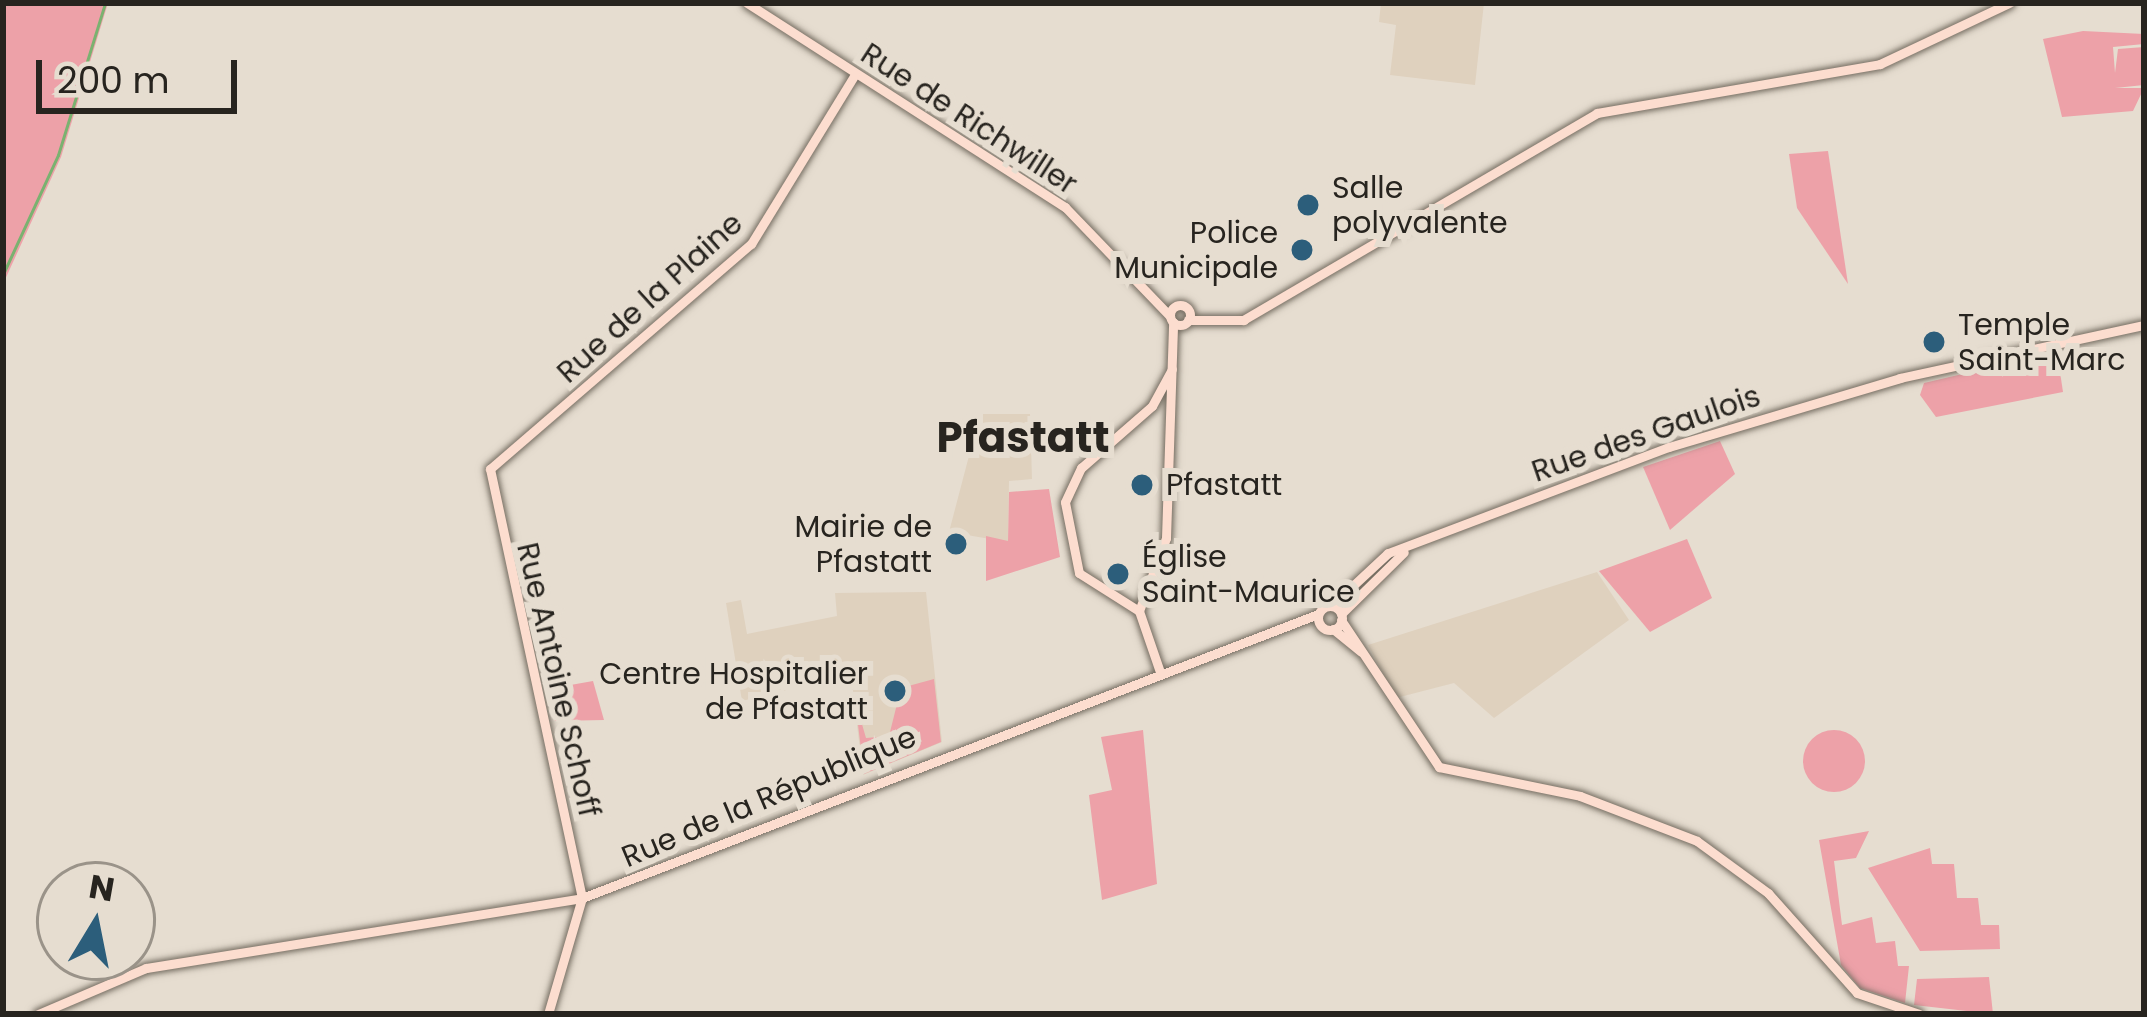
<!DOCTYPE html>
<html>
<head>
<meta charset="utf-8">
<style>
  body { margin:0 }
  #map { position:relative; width:2147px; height:1017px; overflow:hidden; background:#e6ddd0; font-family:Poppins,sans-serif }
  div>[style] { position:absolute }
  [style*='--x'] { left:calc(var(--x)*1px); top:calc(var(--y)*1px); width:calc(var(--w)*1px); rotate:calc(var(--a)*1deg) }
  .built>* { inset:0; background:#dfd1be }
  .green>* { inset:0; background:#eda1a8 }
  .round { border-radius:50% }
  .stream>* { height:3px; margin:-1.5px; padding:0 1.5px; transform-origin:1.5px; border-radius:1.5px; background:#7ab270 }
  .roads { filter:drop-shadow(0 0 3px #756d61) drop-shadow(0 0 3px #756d61) }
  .secondary>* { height:9px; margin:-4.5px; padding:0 4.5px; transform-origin:4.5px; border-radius:4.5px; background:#fcddcf }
  .secondary>.ring { margin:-4.5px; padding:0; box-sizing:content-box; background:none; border:9px solid #fcddcf; border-radius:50% }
  .dots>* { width:33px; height:33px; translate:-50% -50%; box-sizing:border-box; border:6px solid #e6ddd0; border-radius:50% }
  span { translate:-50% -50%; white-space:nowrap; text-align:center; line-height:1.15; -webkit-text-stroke:12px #e6ddd0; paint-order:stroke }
  .street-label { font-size:30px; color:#27241f }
  .poi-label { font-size:30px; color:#27241f }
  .left { translate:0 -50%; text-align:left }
  .right { translate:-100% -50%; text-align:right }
  .district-label { font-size:42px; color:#27241f; font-weight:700 }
  .frame { position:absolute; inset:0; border:6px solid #27241f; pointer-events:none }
  .north { position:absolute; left:36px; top:861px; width:120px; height:120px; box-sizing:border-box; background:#e6ddd0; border:3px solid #9a9389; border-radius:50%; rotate:10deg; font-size:33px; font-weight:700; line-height:48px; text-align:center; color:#27241f }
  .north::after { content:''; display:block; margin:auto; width:42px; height:54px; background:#2c5e7b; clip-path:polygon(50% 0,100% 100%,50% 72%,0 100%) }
  .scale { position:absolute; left:36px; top:60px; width:201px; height:54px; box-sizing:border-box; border:6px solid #27241f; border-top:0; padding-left:15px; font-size:36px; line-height:42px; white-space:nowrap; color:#27241f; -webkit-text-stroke:9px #e6ddd0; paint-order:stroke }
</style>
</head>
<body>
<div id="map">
  <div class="built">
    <i style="clip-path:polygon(1381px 3px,1484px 3px,1475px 85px,1390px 75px,1396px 25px,1379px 22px)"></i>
    <i style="clip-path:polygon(980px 414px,1030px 414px,1032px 479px,1009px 481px,1008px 542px,949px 532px)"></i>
    <i style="clip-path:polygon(1597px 572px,1629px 620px,1494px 718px,1454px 683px,1396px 698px,1368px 645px)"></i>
    <i style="clip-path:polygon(926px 592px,942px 742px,863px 775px,851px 674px,742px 701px,726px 603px,741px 600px,747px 634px,837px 616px,835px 593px)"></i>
  </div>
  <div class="green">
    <i style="clip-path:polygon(3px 3px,108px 3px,61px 157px,3px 284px)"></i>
    <i style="clip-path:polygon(2083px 31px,2144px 34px,2144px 44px,2113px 47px,2115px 73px,2118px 49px,2144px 47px,2144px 85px,2115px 88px,2144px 88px,2133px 111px,2062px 117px,2043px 39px)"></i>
    <i style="clip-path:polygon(1828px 151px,1848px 284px,1797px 208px,1789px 154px)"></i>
    <i style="clip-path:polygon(2057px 352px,2063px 392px,1936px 417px,1920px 395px,1924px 383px)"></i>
    <i style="clip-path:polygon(1720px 441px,1735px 474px,1670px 530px,1643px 467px)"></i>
    <i style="clip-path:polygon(1049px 489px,1060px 557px,986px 581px,986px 536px,1008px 541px,1009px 492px)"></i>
    <i style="clip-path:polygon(1687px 539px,1712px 598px,1650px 632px,1599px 571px)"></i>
    <i style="clip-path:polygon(934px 679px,941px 742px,864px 774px,855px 700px,866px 738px,889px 736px,901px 688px)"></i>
    <i style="clip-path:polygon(593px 681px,604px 720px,555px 721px,548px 689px)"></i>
    <i style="clip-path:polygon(1143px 730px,1157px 884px,1102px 900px,1089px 795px,1112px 790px,1101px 737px)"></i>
    <i class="round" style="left:1803px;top:730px;width:62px;height:62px"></i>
    <i style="clip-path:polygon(1869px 831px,1856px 858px,1834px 861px,1842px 925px,1872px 917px,1876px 943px,1895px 941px,1898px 966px,1909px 966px,1905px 1003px,1860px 988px,1841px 965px,1819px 840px)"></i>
    <i style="clip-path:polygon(1930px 848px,1932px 864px,1954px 864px,1957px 898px,1978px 898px,1981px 925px,1999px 925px,2000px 949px,1920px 951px,1868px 868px)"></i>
    <i style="clip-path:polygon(1989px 977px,1993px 1014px,1914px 1005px,1917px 979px)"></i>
  </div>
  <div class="stream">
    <i style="--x:3;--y:274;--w:131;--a:-65.2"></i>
    <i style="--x:58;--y:155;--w:159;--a:-72.8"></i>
  </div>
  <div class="roads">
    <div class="secondary">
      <i style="--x:747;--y:3;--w:378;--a:32.7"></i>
      <i style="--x:1065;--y:207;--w:151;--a:46.1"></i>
      <i class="ring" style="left:1170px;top:305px;width:11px;height:11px"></i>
      <i style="--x:1188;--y:320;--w:56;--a:0"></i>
      <i style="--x:1243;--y:320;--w:410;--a:-30.3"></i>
      <i style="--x:1597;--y:113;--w:287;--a:-9.8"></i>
      <i style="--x:1880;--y:64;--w:143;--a:-25.3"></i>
      <i style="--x:1331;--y:606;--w:78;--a:-42.9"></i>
      <i style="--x:1388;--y:553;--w:300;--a:-20.7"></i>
      <i style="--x:1669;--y:447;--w:241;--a:-16.6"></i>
      <i style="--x:1900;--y:378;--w:250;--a:-12.3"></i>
      <i class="ring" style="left:1318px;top:606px;width:15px;height:15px"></i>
      <i style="--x:1139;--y:611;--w:71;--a:-147.7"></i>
      <i style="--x:1079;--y:573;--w:72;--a:-101.2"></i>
      <i style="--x:1065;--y:502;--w:38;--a:-65"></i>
      <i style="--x:1081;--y:468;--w:94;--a:-41.1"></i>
      <i style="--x:1152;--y:406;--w:42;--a:-61.6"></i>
      <i style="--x:1341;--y:614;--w:88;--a:-44.5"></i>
      <i style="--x:1341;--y:620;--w:177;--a:56.3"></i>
      <i style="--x:1439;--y:767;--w:144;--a:11.6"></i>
      <i style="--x:1580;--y:796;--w:125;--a:21"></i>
      <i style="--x:1697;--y:841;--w:88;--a:36.2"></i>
      <i style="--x:1768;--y:893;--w:134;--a:48.3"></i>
      <i style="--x:1857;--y:993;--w:65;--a:18.7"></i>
      <i style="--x:1333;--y:629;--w:36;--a:39"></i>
      <i style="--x:1160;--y:672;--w:65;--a:-109"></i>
      <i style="--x:1139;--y:611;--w:78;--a:-69.7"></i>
      <i style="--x:1166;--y:538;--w:216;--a:-88.1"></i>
      <i style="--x:38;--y:1014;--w:117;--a:-23.1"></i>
      <i style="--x:146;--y:968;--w:442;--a:-9.1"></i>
      <i style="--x:582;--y:898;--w:789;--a:-21.1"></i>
      <i style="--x:548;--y:1014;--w:121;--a:-73.7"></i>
      <i style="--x:582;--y:898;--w:439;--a:-102.1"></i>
      <i style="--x:490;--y:469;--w:345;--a:-40.8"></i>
      <i style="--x:751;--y:244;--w:199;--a:-58.5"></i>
    </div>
  </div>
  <div class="dots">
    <i style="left:1308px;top:205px;background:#2c5e7b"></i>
    <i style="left:1302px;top:250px;background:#2c5e7b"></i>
    <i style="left:1934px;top:342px;background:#2c5e7b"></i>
    <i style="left:1142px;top:485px;background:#2c5e7b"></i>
    <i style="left:956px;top:544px;background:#2c5e7b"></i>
    <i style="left:1118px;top:574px;background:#2c5e7b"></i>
    <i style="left:895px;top:691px;background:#2c5e7b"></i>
  </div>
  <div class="street-label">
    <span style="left:969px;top:119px;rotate:33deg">Rue de Richwiller</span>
    <span style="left:650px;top:298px;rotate:-42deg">Rue de la Plaine</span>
    <span style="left:1646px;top:434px;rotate:-19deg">Rue des Gaulois</span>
    <span style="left:558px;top:680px;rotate:77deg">Rue Antoine Schoff</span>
    <span style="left:769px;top:797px;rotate:-23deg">Rue de la République</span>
  </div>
  <div class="poi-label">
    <span class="left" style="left:1332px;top:205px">Salle<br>polyvalente</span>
    <span class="right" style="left:1278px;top:250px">Police<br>Municipale</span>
    <span class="left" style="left:1958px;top:342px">Temple<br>Saint-Marc</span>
    <span class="left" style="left:1166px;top:485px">Pfastatt</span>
    <span class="right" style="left:932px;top:544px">Mairie de<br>Pfastatt</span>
    <span class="left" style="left:1142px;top:574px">Église<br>Saint-Maurice</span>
    <span class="right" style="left:868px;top:691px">Centre Hospitalier<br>de Pfastatt</span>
  </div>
  <div class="district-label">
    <span style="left:1023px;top:438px">Pfastatt</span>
  </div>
  <div class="frame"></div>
  <div class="north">N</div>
  <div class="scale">200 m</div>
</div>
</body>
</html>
